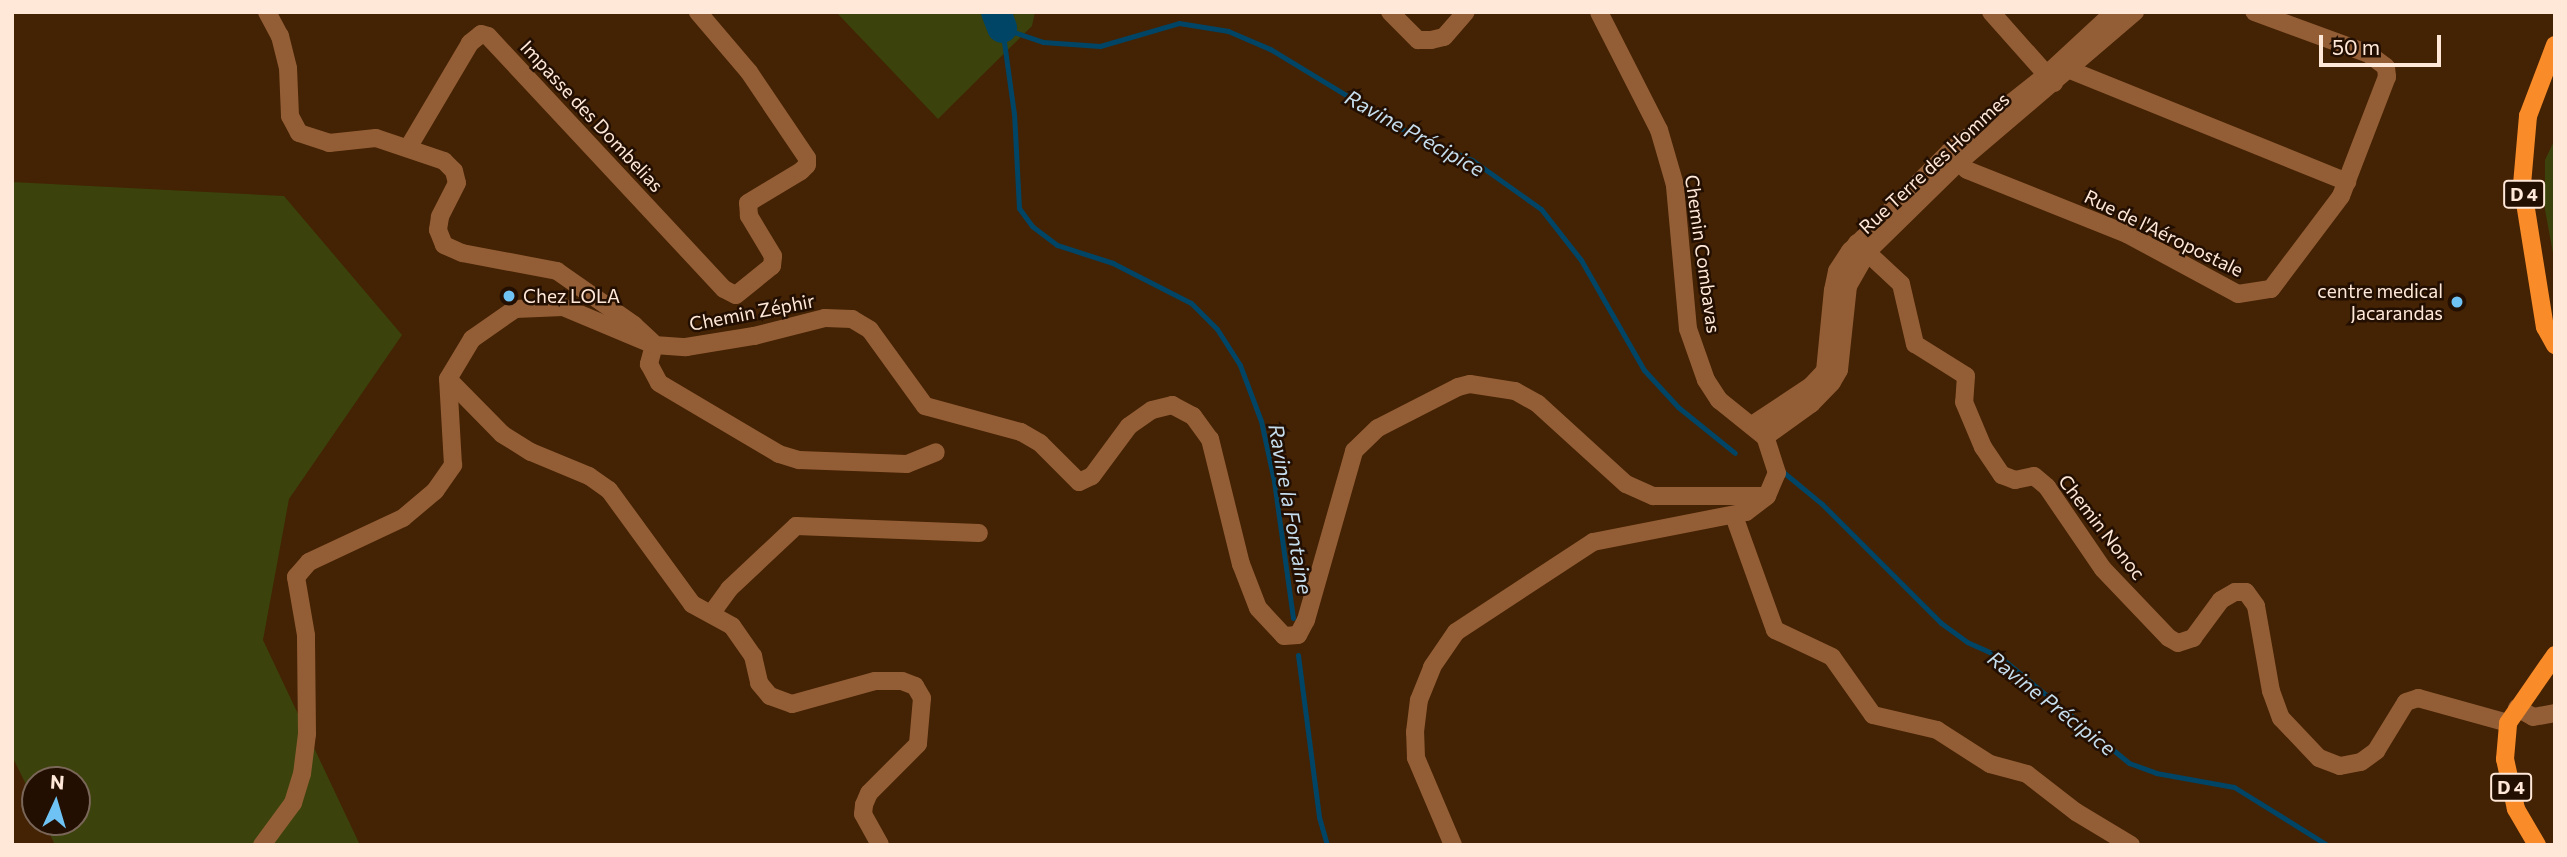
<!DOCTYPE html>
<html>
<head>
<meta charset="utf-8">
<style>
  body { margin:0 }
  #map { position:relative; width:2567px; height:857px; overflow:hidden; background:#442204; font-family:Commissioner,sans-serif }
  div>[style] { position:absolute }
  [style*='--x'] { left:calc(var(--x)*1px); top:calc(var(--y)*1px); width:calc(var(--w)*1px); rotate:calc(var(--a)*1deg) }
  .green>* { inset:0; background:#3b420b }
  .stream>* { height:5px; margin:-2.5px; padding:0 2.5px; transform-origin:2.5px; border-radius:2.5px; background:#004565 }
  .river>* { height:30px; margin:-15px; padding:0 15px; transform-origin:15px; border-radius:15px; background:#004565 }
  .minor>* { height:18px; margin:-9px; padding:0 9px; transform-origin:9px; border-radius:9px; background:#935e36 }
  .major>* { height:18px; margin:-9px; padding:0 9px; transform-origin:9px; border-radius:9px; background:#f98c29 }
  .dots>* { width:19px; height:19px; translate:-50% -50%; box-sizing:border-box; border:4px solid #220f02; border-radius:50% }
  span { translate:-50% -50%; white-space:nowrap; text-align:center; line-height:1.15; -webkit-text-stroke:5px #220f02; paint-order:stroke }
  .shield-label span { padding:2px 5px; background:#220f02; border:2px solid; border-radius:5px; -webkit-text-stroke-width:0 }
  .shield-label { font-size:18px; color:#ffe8d8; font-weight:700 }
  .street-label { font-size:19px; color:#ffe8d8 }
  .poi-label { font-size:19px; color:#ffe8d8 }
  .right { translate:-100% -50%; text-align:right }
  .left { translate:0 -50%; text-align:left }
  .water-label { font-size:21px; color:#c5dded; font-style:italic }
  .frame { position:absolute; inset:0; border:14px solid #ffe8d8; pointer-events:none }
  .north { position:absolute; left:21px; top:766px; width:70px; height:70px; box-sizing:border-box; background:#220f02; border:2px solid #7a6658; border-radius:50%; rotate:4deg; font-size:19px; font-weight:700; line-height:28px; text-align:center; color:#ffe8d8 }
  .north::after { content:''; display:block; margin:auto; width:24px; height:32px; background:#6fc2f4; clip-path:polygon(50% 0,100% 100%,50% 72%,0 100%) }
  .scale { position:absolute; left:2319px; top:35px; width:122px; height:32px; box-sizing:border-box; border:4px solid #ffe8d8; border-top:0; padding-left:9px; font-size:21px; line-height:24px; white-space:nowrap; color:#ffe8d8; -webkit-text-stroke:5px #220f02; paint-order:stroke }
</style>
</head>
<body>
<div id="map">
  <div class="green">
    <i style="clip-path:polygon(836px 12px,1035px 12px,1032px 26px,938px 119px)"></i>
    <i style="clip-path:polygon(2555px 139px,2555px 264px,2545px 210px,2545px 160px)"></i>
    <i style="clip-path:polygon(12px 182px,284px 196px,402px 335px,289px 499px,263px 640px,360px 845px,55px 845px,44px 822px,77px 822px,77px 780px,35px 780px,35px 803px,12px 756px)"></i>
  </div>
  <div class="stream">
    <i style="--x:1782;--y:471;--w:52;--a:39.5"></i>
    <i style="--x:1822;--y:504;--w:168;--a:45"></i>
    <i style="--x:1941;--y:623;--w:32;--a:36"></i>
    <i style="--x:1967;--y:642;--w:36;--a:24"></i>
    <i style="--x:2000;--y:657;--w:167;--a:39.4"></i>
    <i style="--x:2129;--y:763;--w:29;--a:20"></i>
    <i style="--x:2156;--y:773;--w:79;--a:10.2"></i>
    <i style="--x:2234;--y:787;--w:110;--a:31.9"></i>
    <i style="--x:1293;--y:618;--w:138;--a:-97.9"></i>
    <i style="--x:1274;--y:481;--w:61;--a:-102.2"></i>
    <i style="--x:1261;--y:421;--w:60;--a:-110.6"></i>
    <i style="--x:1240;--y:365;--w:43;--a:-122.6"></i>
    <i style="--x:1217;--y:329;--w:37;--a:-135"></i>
    <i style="--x:1191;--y:303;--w:88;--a:-152.9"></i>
    <i style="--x:1113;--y:263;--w:59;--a:-162.2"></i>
    <i style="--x:1057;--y:245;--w:31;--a:-143"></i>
    <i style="--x:1032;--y:226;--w:22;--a:-126"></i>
    <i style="--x:1019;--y:208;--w:94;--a:-93"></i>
    <i style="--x:1014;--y:114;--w:87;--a:-97.9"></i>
    <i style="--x:1002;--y:28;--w:43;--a:18.9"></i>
    <i style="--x:1043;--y:42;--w:57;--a:4"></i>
    <i style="--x:1100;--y:46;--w:82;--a:-16.2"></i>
    <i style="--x:1179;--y:23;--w:50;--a:9.3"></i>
    <i style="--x:1228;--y:31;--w:46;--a:23.2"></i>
    <i style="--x:1270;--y:49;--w:154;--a:31.2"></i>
    <i style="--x:1402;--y:129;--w:77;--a:23.9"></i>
    <i style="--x:1472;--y:160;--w:85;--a:35.4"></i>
    <i style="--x:1541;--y:209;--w:65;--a:51.9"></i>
    <i style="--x:1581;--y:260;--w:127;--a:60.2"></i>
    <i style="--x:1644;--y:370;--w:50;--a:47.4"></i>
    <i style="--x:1678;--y:407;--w:73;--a:38.9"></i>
    <i style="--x:1298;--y:655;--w:163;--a:82.6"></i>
    <i style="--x:1319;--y:817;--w:29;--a:74"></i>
  </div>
  <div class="river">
    <i style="--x:996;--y:12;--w:17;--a:69"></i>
  </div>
  <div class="minor">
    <i style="--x:267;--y:12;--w:27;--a:62"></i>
    <i style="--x:280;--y:36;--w:33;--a:76"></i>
    <i style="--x:288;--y:68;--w:48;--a:87.6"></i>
    <i style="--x:290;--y:116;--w:19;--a:62"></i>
    <i style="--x:299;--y:133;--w:32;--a:18"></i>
    <i style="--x:329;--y:143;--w:47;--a:-6.1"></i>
    <i style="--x:376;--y:138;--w:72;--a:18.7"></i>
    <i style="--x:444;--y:161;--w:14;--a:45"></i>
    <i style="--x:454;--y:171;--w:12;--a:76"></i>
    <i style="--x:457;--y:183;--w:38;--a:117"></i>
    <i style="--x:440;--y:217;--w:13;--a:99"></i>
    <i style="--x:438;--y:230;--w:16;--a:68"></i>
    <i style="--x:444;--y:245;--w:20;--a:24"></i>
    <i style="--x:462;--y:253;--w:97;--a:10.7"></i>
    <i style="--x:557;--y:271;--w:94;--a:35"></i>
    <i style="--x:634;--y:325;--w:25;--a:43"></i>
    <i style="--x:1390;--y:12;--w:40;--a:45"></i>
    <i style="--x:1418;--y:40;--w:13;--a:0"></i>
    <i style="--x:1431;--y:40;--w:13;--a:-13"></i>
    <i style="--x:1444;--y:37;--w:33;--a:-49"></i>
    <i style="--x:1991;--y:12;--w:95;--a:48.4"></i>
    <i style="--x:2070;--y:70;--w:299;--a:22"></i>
    <i style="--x:408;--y:148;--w:122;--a:-59.4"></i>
    <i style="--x:470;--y:43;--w:14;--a:-39"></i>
    <i style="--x:481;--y:34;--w:7;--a:16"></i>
    <i style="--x:488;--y:36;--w:346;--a:47"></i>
    <i style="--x:724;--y:289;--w:13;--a:27"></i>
    <i style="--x:736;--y:295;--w:46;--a:-38.9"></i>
    <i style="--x:772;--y:266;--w:10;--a:-84"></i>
    <i style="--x:773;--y:256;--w:47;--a:-121"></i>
    <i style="--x:749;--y:216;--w:13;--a:-94"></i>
    <i style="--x:748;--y:203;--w:62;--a:-31.1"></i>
    <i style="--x:801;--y:171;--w:8;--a:-45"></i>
    <i style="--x:807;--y:165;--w:7;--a:-90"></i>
    <i style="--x:807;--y:158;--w:104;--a:-124"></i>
    <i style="--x:749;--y:72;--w:79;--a:-130.4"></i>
    <i style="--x:1949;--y:152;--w:25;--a:45"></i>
    <i style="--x:1967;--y:170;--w:172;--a:21.8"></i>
    <i style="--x:2127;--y:234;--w:126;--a:28.4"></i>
    <i style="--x:2238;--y:294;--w:33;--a:-9"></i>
    <i style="--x:2271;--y:289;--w:116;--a:-53"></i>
    <i style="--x:2341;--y:196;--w:128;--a:-68.9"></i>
    <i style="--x:2387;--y:77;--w:10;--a:-96"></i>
    <i style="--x:2386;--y:67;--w:21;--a:-143"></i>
    <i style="--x:2369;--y:54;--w:122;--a:-159.9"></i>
    <i style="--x:1857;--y:243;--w:60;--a:43"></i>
    <i style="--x:1901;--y:284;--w:62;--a:76.9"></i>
    <i style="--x:1915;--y:344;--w:60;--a:32.1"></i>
    <i style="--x:1966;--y:376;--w:26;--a:94"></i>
    <i style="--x:1964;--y:402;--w:49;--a:67.1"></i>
    <i style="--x:1983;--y:447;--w:34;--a:56"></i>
    <i style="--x:2002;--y:475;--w:14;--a:21"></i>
    <i style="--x:2015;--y:480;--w:19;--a:-12"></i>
    <i style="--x:2034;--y:476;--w:17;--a:40"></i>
    <i style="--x:2047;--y:487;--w:99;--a:55.7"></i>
    <i style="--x:2103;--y:569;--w:95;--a:46.3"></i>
    <i style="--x:2169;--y:638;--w:10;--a:29"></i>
    <i style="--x:2178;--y:643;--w:16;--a:-18"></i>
    <i style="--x:2193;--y:638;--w:47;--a:-53.6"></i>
    <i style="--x:2221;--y:600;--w:16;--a:-30"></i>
    <i style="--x:2235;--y:592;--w:11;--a:0"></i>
    <i style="--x:2246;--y:592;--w:17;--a:54"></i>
    <i style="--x:2256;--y:606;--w:86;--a:80"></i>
    <i style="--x:2271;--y:691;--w:29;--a:70"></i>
    <i style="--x:2281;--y:718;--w:55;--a:46.5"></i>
    <i style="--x:2319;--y:758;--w:22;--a:21"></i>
    <i style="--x:2340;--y:766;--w:21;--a:-11"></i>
    <i style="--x:2361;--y:762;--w:19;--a:-36"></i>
    <i style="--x:2376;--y:751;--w:57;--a:-58.5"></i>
    <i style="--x:2406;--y:702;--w:13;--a:-18"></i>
    <i style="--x:2418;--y:698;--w:93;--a:15.5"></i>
    <i style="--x:654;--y:345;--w:20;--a:105"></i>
    <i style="--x:649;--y:364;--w:21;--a:62"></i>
    <i style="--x:659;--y:383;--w:139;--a:30.6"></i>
    <i style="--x:779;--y:454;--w:21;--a:17"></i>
    <i style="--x:799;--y:460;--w:108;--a:2.1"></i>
    <i style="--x:907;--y:464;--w:31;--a:-22"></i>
    <i style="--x:448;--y:379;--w:77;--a:45.5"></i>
    <i style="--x:502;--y:434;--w:34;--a:32"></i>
    <i style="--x:531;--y:452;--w:63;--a:22.5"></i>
    <i style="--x:589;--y:476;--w:24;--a:35"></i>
    <i style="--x:609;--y:490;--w:141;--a:53.9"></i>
    <i style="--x:692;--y:604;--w:46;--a:28.8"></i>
    <i style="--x:732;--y:626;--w:37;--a:55"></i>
    <i style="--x:753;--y:656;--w:28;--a:77"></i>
    <i style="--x:759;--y:683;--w:17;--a:50"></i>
    <i style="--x:770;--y:696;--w:23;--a:20"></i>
    <i style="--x:792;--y:704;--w:86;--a:-15.5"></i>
    <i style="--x:875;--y:681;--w:27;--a:0"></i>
    <i style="--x:902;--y:681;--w:14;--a:21"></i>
    <i style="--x:915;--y:686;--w:14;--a:60"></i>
    <i style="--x:922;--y:698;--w:46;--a:95"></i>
    <i style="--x:918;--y:744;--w:69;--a:135"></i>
    <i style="--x:869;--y:793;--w:13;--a:113"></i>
    <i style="--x:864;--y:805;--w:9;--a:96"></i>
    <i style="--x:863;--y:814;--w:35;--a:61"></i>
    <i style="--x:1752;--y:425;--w:71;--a:-33.5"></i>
    <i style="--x:1811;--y:386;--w:21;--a:-47"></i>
    <i style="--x:1825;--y:371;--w:81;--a:-84.4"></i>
    <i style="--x:1833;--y:290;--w:19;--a:-78"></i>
    <i style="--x:1837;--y:271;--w:24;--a:-57"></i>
    <i style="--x:1850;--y:251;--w:140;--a:-45"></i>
    <i style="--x:1949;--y:152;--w:124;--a:-38.4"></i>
    <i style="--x:2046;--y:75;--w:93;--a:-42.8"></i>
    <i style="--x:1765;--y:437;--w:57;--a:-35.7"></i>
    <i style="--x:1811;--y:404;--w:30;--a:-46"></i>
    <i style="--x:1832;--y:382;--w:14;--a:-60"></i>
    <i style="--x:1839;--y:370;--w:84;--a:-83.9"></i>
    <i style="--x:1848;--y:286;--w:40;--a:-60.3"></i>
    <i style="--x:1868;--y:251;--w:126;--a:-44.4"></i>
    <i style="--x:1958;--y:163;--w:233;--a:-40.5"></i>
    <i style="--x:1734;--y:516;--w:121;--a:70.2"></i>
    <i style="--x:1775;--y:630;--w:63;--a:25.3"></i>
    <i style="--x:1832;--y:657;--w:71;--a:54.7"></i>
    <i style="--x:1873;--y:715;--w:66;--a:13.2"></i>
    <i style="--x:1937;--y:730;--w:63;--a:32.7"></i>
    <i style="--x:1990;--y:764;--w:38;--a:15"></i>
    <i style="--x:2027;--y:774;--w:62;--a:37.8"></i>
    <i style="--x:2076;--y:812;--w:64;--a:31"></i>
    <i style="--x:711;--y:614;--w:31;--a:-54"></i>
    <i style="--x:729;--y:589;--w:92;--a:-43.2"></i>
    <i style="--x:796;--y:526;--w:183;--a:2.2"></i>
    <i style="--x:2517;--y:708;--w:18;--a:29"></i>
    <i style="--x:2533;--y:717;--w:22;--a:-10"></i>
    <i style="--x:262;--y:845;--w:52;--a:-53.6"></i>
    <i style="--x:293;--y:803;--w:30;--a:-73"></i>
    <i style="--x:302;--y:774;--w:40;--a:-82.9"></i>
    <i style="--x:307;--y:734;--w:99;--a:-90.6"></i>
    <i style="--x:306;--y:635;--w:59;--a:-99.8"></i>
    <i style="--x:296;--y:577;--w:20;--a:-49"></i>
    <i style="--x:309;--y:562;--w:104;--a:-25.1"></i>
    <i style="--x:403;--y:518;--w:42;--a:-40.2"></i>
    <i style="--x:435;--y:491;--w:32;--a:-55"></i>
    <i style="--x:453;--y:465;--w:86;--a:-93.3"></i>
    <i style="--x:448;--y:379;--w:47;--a:-59"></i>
    <i style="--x:472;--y:339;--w:52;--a:-34.9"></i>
    <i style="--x:515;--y:309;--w:48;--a:-2.4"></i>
    <i style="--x:563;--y:307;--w:99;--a:22.7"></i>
    <i style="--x:654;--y:345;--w:32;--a:4"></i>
    <i style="--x:686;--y:347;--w:69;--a:-9.2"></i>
    <i style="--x:754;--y:336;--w:73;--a:-14.2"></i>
    <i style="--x:825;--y:318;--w:27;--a:2"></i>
    <i style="--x:852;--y:319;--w:21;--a:31"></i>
    <i style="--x:870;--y:330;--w:94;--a:54.1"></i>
    <i style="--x:925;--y:406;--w:99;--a:15.2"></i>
    <i style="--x:1021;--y:432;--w:22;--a:30"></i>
    <i style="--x:1040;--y:443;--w:55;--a:45"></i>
    <i style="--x:1079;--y:482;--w:14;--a:-25"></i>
    <i style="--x:1092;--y:476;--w:62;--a:-53.5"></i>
    <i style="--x:1129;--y:426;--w:28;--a:-35"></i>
    <i style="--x:1152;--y:410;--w:21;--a:-14"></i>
    <i style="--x:1172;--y:405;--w:24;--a:28"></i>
    <i style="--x:1193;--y:416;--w:29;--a:54"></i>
    <i style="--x:1210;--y:439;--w:129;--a:76.1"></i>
    <i style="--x:1241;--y:564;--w:47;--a:68.9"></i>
    <i style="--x:1258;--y:608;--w:38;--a:47"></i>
    <i style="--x:1284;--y:636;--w:14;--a:-4"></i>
    <i style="--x:1298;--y:635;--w:17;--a:-62"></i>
    <i style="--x:1306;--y:620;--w:176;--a:-74.1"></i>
    <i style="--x:1354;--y:451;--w:33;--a:-44"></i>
    <i style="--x:1378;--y:428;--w:90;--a:-27.1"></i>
    <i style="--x:1458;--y:387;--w:12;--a:-14"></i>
    <i style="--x:1470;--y:384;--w:46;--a:8.8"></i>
    <i style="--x:1515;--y:391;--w:26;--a:29"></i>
    <i style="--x:1538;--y:404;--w:119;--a:42.3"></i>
    <i style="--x:1626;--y:484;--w:30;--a:24"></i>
    <i style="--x:1653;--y:496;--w:114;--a:0"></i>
    <i style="--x:1453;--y:845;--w:95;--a:-113"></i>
    <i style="--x:1416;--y:758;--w:26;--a:-92"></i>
    <i style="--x:1415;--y:732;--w:32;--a:-83"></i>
    <i style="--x:1419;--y:700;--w:35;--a:-68"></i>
    <i style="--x:1432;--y:667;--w:42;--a:-55.6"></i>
    <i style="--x:1456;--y:632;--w:164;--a:-33.3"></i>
    <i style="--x:1593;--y:542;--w:156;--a:-11.1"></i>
    <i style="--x:1746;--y:512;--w:26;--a:-37"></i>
    <i style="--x:1767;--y:496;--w:25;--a:-67"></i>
    <i style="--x:1777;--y:473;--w:38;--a:-108"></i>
    <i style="--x:1765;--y:437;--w:59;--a:-141.2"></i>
    <i style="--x:1719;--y:400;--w:24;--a:-123"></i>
    <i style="--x:1706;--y:380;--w:54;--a:-109.4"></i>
    <i style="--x:1688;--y:329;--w:145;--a:-95.2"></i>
    <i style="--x:1675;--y:185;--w:57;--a:-106.2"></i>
    <i style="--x:1659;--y:130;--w:132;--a:-117"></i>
  </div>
  <div class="major">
    <i style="--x:2555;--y:45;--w:76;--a:110.8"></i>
    <i style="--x:2528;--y:116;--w:68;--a:95"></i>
    <i style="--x:2522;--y:184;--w:145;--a:80.9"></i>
    <i style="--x:2545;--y:327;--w:21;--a:61"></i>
    <i style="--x:2537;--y:845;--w:42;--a:-120.3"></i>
    <i style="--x:2516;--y:809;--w:51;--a:-102.4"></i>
    <i style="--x:2505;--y:759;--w:36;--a:-85"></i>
    <i style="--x:2508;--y:723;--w:83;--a:-55.3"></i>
  </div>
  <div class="dots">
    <i style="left:509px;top:296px;background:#6fc2f4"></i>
    <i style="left:2457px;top:302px;background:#6fc2f4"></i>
  </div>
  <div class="shield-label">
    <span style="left:2524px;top:194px">D 4</span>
    <span style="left:2511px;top:787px">D 4</span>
  </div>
  <div class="street-label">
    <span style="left:592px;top:116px;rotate:47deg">Impasse des Dombelias</span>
    <span style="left:1934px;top:163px;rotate:-43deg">Rue Terre des Hommes</span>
    <span style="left:2164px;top:233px;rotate:26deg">Rue de l'Aéropostale</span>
    <span style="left:1703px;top:254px;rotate:82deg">Chemin Combavas</span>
    <span style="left:752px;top:312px;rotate:-11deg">Chemin Zéphir</span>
    <span style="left:2102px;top:527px;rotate:52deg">Chemin Nonoc</span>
  </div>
  <div class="poi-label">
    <span class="right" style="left:2443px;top:302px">centre medical<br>Jacarandas</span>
    <span class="left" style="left:523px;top:296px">Chez LOLA</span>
  </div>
  <div class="water-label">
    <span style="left:1415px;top:133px;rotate:29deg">Ravine Précipice</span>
    <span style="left:1291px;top:509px;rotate:80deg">Ravine la Fontaine</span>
    <span style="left:2052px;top:703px;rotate:38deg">Ravine Précipice</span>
  </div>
  <div class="frame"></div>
  <div class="north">N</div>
  <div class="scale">50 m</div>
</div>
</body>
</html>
